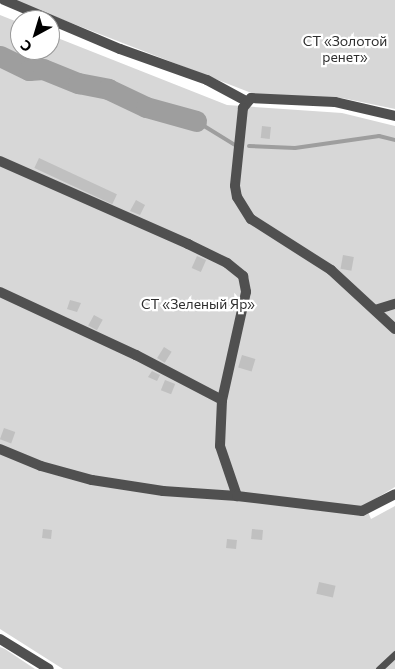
<!DOCTYPE html>
<html>
<head>
<meta charset="utf-8">
<style>
  body { margin:0 }
  #map { position:relative; width:395px; height:669px; overflow:hidden; background:#fff; font-family:Commissioner,sans-serif }
  div>[style] { position:absolute }
  [style*='--x'] { left:calc(var(--x)*1px); top:calc(var(--y)*1px); width:calc(var(--w)*1px); rotate:calc(var(--a)*1deg) }
  .green>* { inset:0; background:#d7d7d7 }
  .stream>* { height:4px; margin:-2px; padding:0 2px; transform-origin:2px; border-radius:2px; background:#9e9e9e }
  .river>* { height:21px; margin:-10.5px; padding:0 10.5px; transform-origin:10.5px; border-radius:10.5px; background:#9e9e9e }
  .building>* { inset:0; background:#c0c0c0; transform-origin:0 0 }
  .service>* { height:7px; margin:-3.5px; padding:0 3.5px; transform-origin:3.5px; border-radius:3.5px; background:#505050 }
  .minor>* { height:10px; margin:-5px; padding:0 5px; transform-origin:5px; border-radius:5px; background:#505050 }
  span { translate:-50% -50%; white-space:nowrap; text-align:center; line-height:1.15; -webkit-text-stroke:4.5px #fff; paint-order:stroke }
  .park-label { font-size:14px; color:#2e2e2e }
  .north { position:absolute; left:10px; top:10px; width:50px; height:50px; box-sizing:border-box; background:#fff; border:1px solid #999; border-radius:50%; rotate:219deg; font-size:14px; font-weight:700; line-height:20px; text-align:center; color:#000 }
  .north::after { content:''; display:block; margin:auto; width:18px; height:22px; background:#000; clip-path:polygon(50% 0,100% 100%,50% 72%,0 100%) }
</style>
</head>
<body>
<div id="map">
  <div class="green">
    <i style="clip-path:polygon(12px 0,395px 0,395px 109px,342px 98px,254px 94px)"></i>
    <i style="clip-path:polygon(0 15px,20px 23px,20px 50px,50px 50px,50px 35px,227px 105px,342px 113px,395px 126px,395px 487px,365px 505px,371px 519px,395px 506px,395px 669px,63px 669px,0 629px)"></i>
    <i style="clip-path:polygon(0 647px,5px 649px,35px 669px,0 669px)"></i>
  </div>
  <div class="stream">
    <i style="--x:196;--y:121;--w:46;--a:31.6"></i>
    <i style="--x:249;--y:146;--w:46;--a:2.5"></i>
    <i style="--x:295;--y:148;--w:85;--a:-8.1"></i>
    <i style="--x:379;--y:136;--w:16;--a:14"></i>
  </div>
  <div class="river">
    <i style="--x:0;--y:56;--w:32;--a:26"></i>
    <i style="--x:29;--y:70;--w:14;--a:-4"></i>
    <i style="--x:43;--y:69;--w:38;--a:22"></i>
    <i style="--x:78;--y:83;--w:31;--a:11"></i>
    <i style="--x:108;--y:89;--w:42;--a:25.3"></i>
    <i style="--x:146;--y:107;--w:52;--a:15.6"></i>
  </div>
  <div class="building">
    <i style="left:262px;top:126px;width:9px;height:12px;rotate:6deg"></i>
    <i style="left:39px;top:158px;width:86px;height:11px;rotate:25deg"></i>
    <i style="clip-path:polygon(136px 200px,145px 205px,140px 215px,130px 211px)"></i>
    <i style="left:343px;top:255px;width:11px;height:14px;rotate:10deg"></i>
    <i style="left:197px;top:256px;width:10px;height:13px;rotate:24deg"></i>
    <i style="clip-path:polygon(70px 300px,81px 303px,77px 312px,67px 309px)"></i>
    <i style="left:94px;top:315px;width:10px;height:12px;rotate:29deg"></i>
    <i style="left:164px;top:347px;width:9px;height:13px;rotate:32deg"></i>
    <i style="left:242px;top:355px;width:14px;height:13px;rotate:17deg"></i>
    <i style="clip-path:polygon(152px 371px,160px 375px,157px 381px,148px 377px)"></i>
    <i style="left:165px;top:380px;width:11px;height:11px;rotate:22deg"></i>
    <i style="left:4px;top:428px;width:12px;height:12px;rotate:20deg"></i>
    <i style="left:43px;top:529px;width:9px;height:9px;rotate:6deg"></i>
    <i style="left:252px;top:529px;width:11px;height:10px;rotate:5deg"></i>
    <i style="left:227px;top:539px;width:10px;height:9px;rotate:6deg"></i>
    <i style="left:319px;top:582px;width:17px;height:12px;rotate:13deg"></i>
  </div>
  <div class="service">
    <i style="--x:379;--y:669;--w:22;--a:-43"></i>
  </div>
  <div class="minor">
    <i style="--x:4;--y:0;--w:126;--a:22.9"></i>
    <i style="--x:120;--y:49;--w:92;--a:19.6"></i>
    <i style="--x:207;--y:80;--w:44;--a:28.3"></i>
    <i style="--x:395;--y:116;--w:62;--a:-166.9"></i>
    <i style="--x:335;--y:102;--w:84;--a:-177.3"></i>
    <i style="--x:251;--y:98;--w:13;--a:129"></i>
    <i style="--x:243;--y:108;--w:78;--a:95.9"></i>
    <i style="--x:235;--y:186;--w:11;--a:80"></i>
    <i style="--x:237;--y:197;--w:26;--a:58"></i>
    <i style="--x:251;--y:219;--w:95;--a:32.5"></i>
    <i style="--x:331;--y:270;--w:87;--a:42.7"></i>
    <i style="--x:0;--y:161;--w:206;--a:23.8"></i>
    <i style="--x:188;--y:244;--w:43;--a:26"></i>
    <i style="--x:227;--y:263;--w:21;--a:39"></i>
    <i style="--x:243;--y:276;--w:16;--a:79"></i>
    <i style="--x:246;--y:292;--w:111;--a:102.5"></i>
    <i style="--x:222;--y:400;--w:46;--a:92.5"></i>
    <i style="--x:220;--y:446;--w:53;--a:71.2"></i>
    <i style="--x:0;--y:292;--w:150;--a:24.9"></i>
    <i style="--x:136;--y:355;--w:97;--a:27.6"></i>
    <i style="--x:375;--y:310;--w:21;--a:-17"></i>
    <i style="--x:0;--y:449;--w:44;--a:22.5"></i>
    <i style="--x:41;--y:466;--w:53;--a:15.4"></i>
    <i style="--x:92;--y:480;--w:72;--a:8.8"></i>
    <i style="--x:163;--y:491;--w:74;--a:3.9"></i>
    <i style="--x:237;--y:496;--w:126;--a:6.8"></i>
    <i style="--x:362;--y:511;--w:37;--a:-27"></i>
    <i style="--x:0;--y:639;--w:57;--a:31.5"></i>
  </div>
  <div class="park-label">
    <span style="left:345px;top:49px">СТ «Золотой<br>ренет»</span>
    <span style="left:198px;top:304px">СТ «Зеленый Яр»</span>
  </div>
  <div class="north">С</div>
</div>
</body>
</html>
